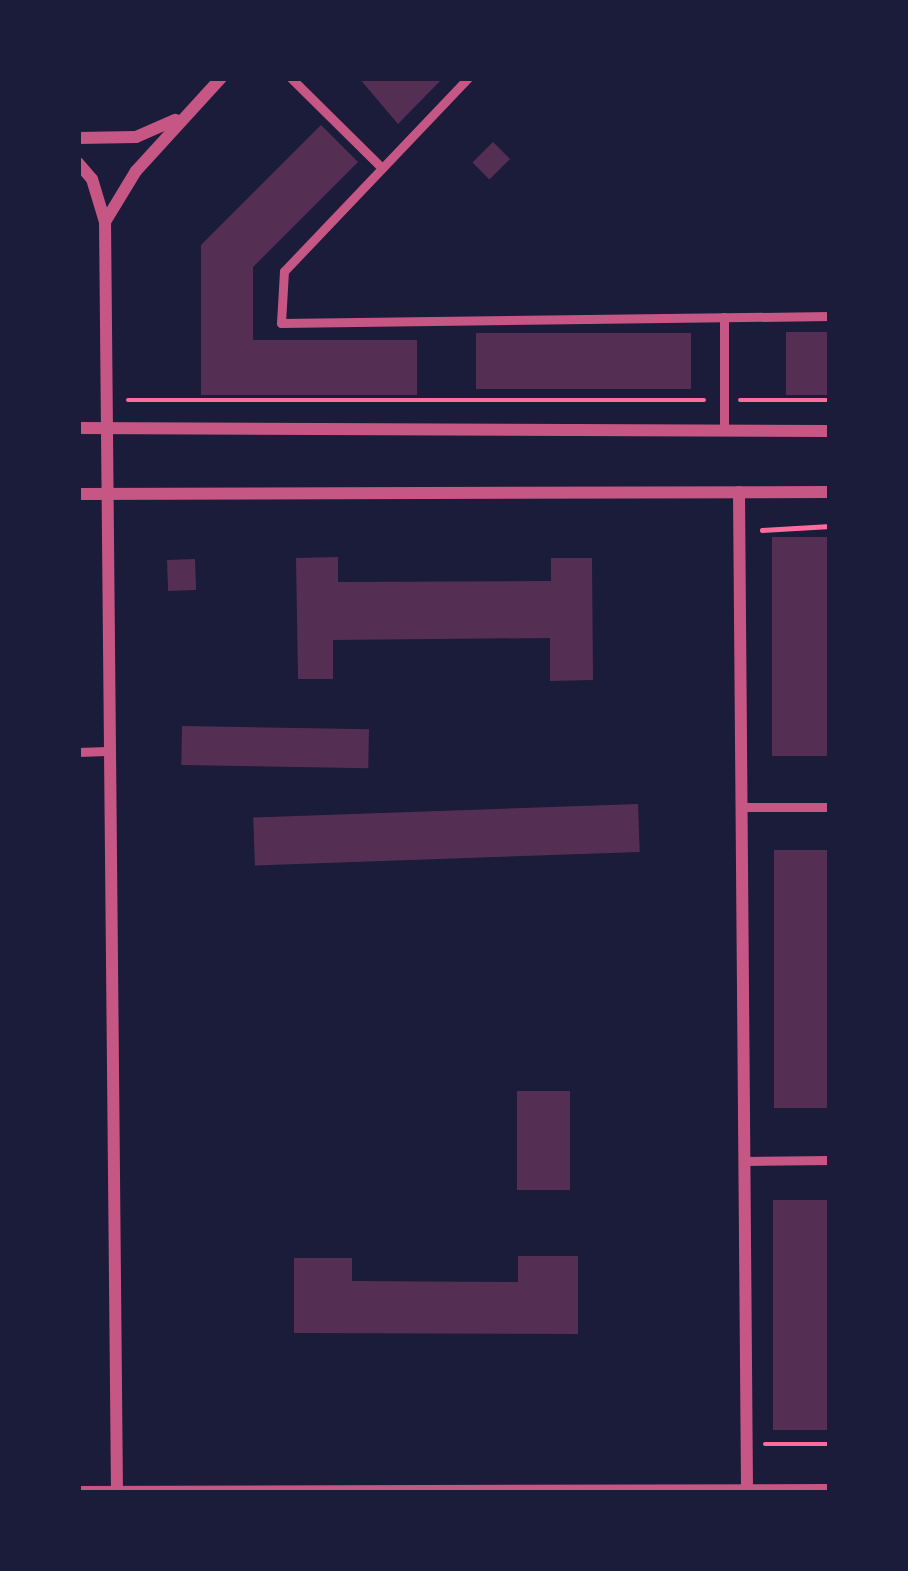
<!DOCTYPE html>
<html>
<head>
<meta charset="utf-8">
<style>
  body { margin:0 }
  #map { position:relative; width:908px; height:1571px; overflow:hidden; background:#1b1b3a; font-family:"Roboto Condensed",sans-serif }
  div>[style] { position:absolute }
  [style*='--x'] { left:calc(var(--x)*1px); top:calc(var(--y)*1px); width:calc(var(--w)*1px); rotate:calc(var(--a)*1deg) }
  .building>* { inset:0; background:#542f53; transform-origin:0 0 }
  .path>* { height:4.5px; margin:-2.25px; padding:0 2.25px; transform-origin:2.25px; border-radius:2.25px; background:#ff6b9d }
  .service>* { height:9px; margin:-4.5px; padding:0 4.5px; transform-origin:4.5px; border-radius:4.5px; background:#c65784 }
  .minor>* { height:12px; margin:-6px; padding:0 6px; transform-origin:6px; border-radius:6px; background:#c65784 }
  span { translate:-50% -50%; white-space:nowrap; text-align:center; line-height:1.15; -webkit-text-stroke:9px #1b1b3a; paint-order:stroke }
  .frame { position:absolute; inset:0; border:81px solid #1b1b3a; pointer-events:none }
</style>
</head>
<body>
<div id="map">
  <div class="building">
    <i style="clip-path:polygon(359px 78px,443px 78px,398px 124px)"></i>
    <i style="clip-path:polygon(321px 125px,358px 162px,253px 267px,253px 340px,417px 340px,417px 395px,201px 395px,201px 245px)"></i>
    <i style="left:493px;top:142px;width:24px;height:29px;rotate:45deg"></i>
    <i style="left:830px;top:332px;width:63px;height:44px;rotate:90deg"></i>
    <i style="left:691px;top:333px;width:56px;height:215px;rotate:90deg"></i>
    <i style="left:772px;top:537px;width:58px;height:219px"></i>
    <i style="clip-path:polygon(338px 557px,338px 582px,551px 581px,551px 558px,592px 558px,593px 680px,550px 681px,550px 638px,333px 640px,333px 679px,298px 679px,296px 558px)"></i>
    <i style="left:195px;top:559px;width:31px;height:28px;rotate:88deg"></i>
    <i style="left:182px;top:726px;width:187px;height:39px;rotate:1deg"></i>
    <i style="left:638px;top:804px;width:48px;height:385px;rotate:88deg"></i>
    <i style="left:830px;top:850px;width:258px;height:56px;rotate:90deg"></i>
    <i style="left:517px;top:1091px;width:53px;height:99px"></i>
    <i style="left:773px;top:1200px;width:57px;height:230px"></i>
    <i style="clip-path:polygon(518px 1256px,578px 1256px,578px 1334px,294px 1333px,294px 1258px,352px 1258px,352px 1281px,518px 1282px)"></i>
  </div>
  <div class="path">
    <i style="--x:128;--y:400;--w:576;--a:0"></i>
    <i style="--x:740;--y:400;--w:90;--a:0"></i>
    <i style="--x:762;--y:530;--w:68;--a:-3.4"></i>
    <i style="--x:765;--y:1444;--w:65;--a:0"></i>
  </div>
  <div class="service">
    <i style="--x:291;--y:78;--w:128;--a:44.7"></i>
    <i style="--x:468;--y:78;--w:267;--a:133.6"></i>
    <i style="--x:284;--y:271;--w:52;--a:93.3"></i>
    <i style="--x:281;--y:323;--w:549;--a:-0.73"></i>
    <i style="--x:724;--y:317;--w:113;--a:90"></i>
    <i style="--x:78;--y:752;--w:29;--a:-2"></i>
    <i style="--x:741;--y:807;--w:89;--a:0"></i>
    <i style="--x:744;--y:1161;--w:86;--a:-0.7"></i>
  </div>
  <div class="minor">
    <i style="--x:78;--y:138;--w:58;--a:-1"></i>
    <i style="--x:136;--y:137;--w:43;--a:-23.6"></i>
    <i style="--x:78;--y:163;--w:21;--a:49"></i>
    <i style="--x:92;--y:179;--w:45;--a:73.2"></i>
    <i style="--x:78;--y:428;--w:752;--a:0.23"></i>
    <i style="--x:739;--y:492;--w:998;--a:89.54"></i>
    <i style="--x:78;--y:494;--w:752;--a:-0.15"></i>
    <i style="--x:78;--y:1492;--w:752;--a:-0.15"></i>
    <i style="--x:117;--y:1493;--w:1271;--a:-90.54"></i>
    <i style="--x:105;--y:222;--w:60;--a:-58.7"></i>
    <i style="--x:136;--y:171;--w:126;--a:-47.6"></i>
  </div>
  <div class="frame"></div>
</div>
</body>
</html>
